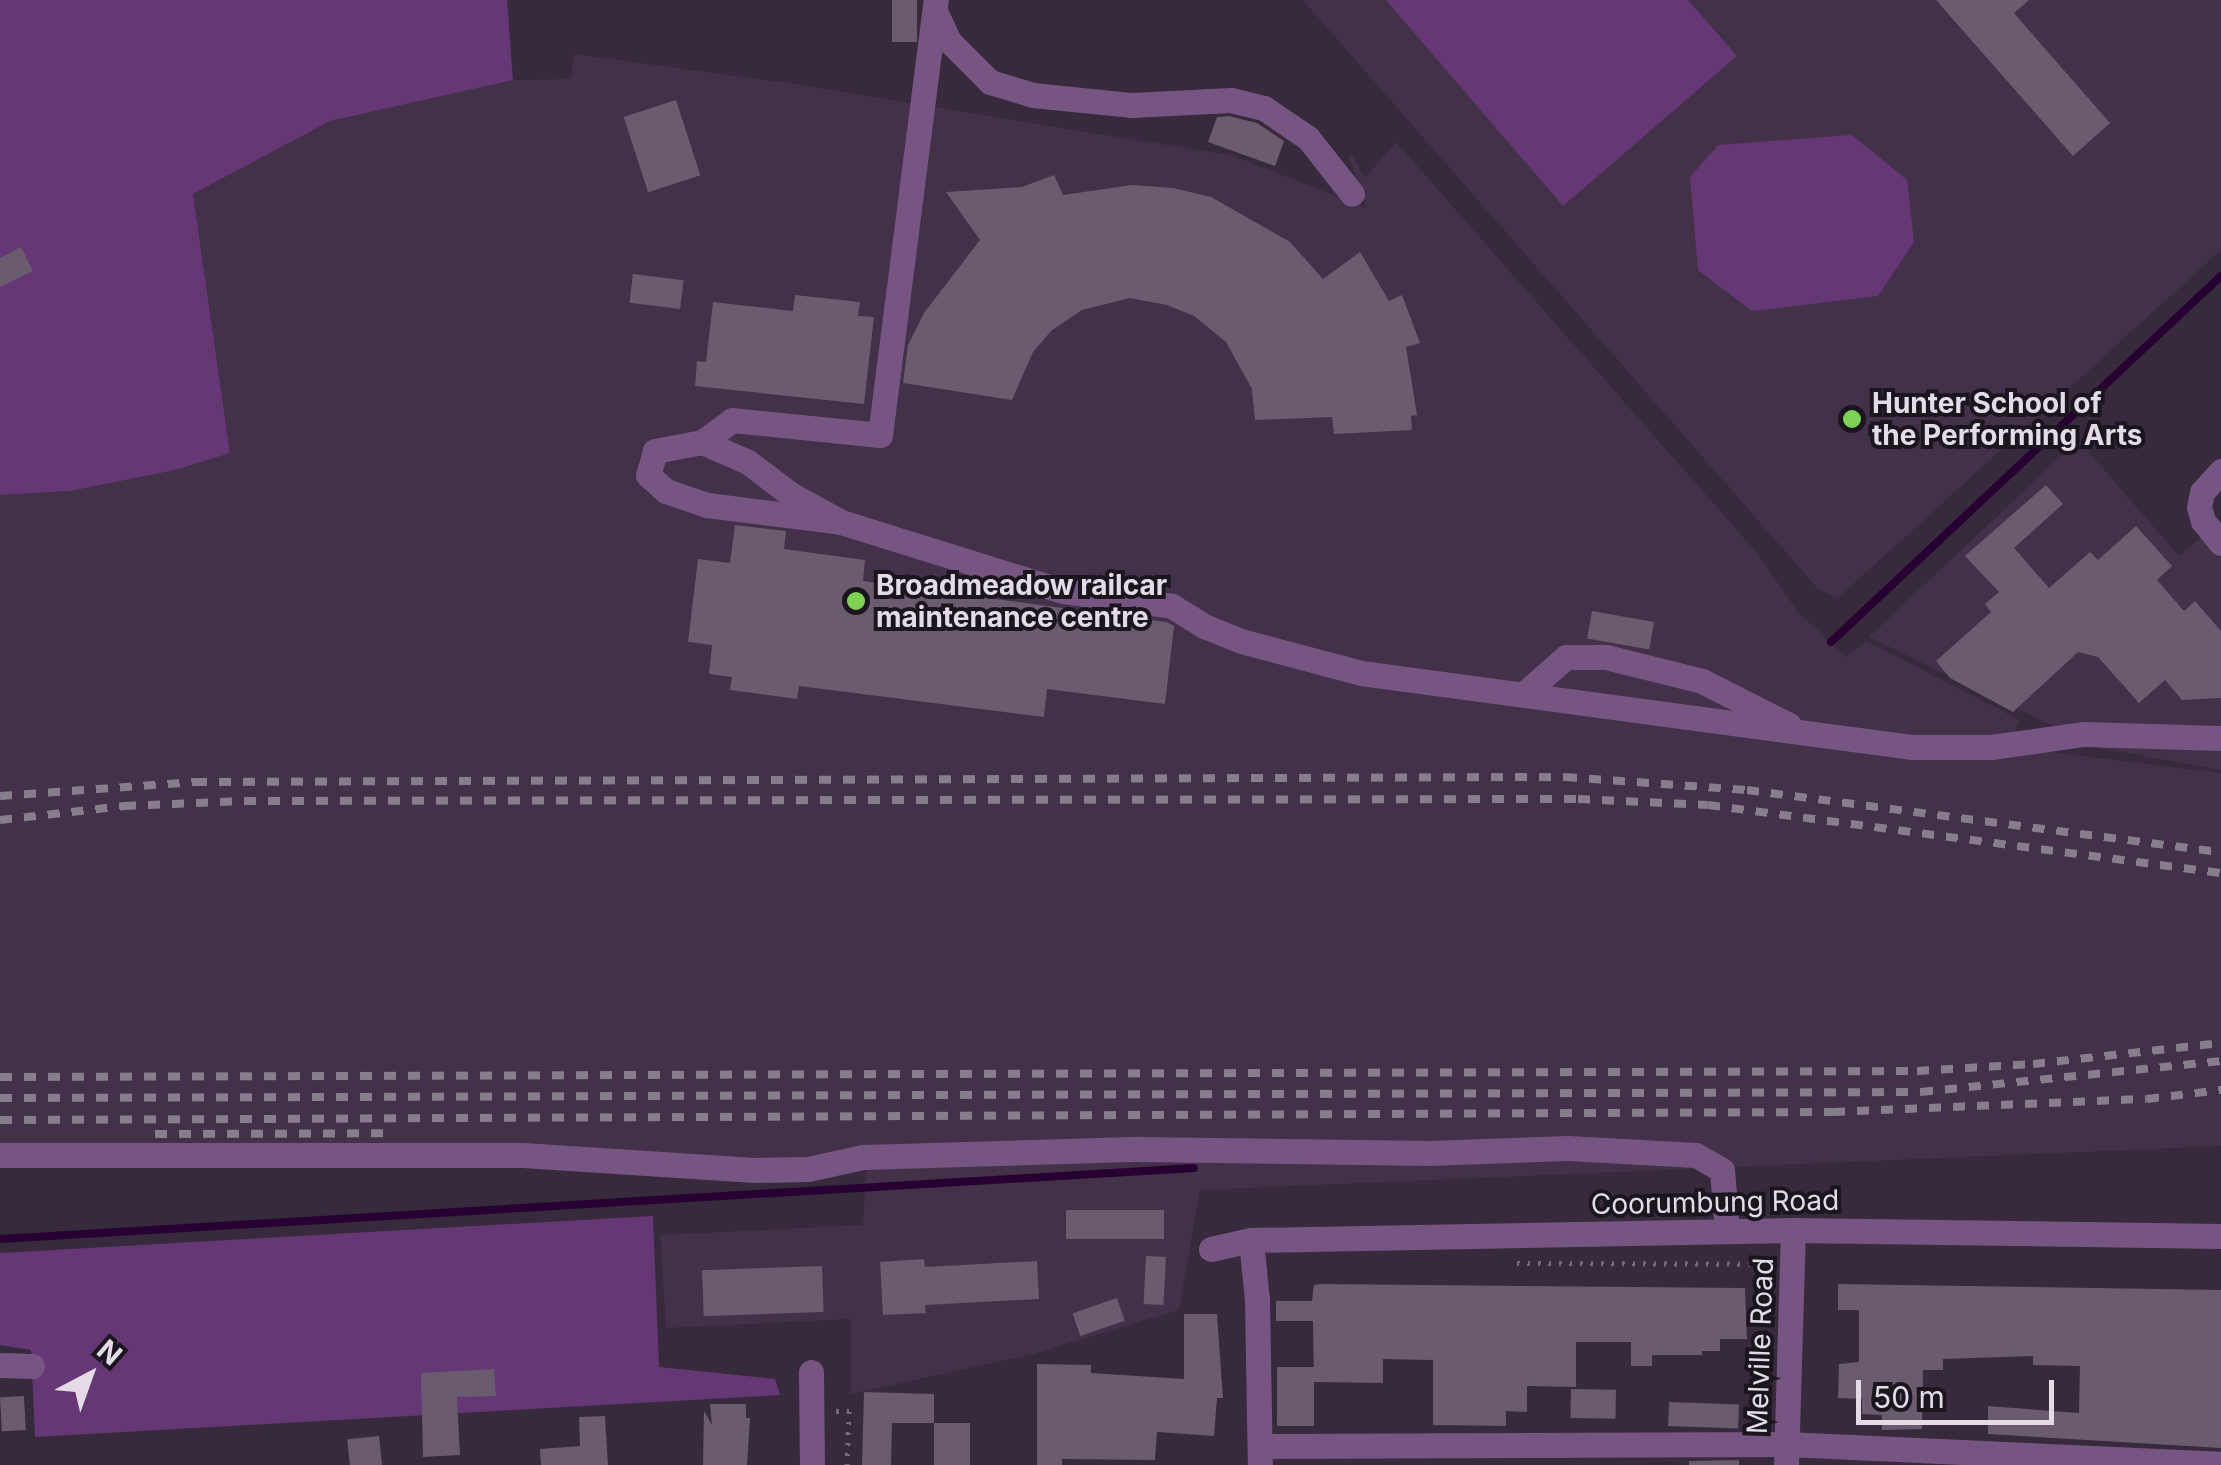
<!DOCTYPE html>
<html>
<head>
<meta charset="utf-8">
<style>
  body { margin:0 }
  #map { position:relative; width:2221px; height:1465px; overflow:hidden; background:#372a3c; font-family:Inter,sans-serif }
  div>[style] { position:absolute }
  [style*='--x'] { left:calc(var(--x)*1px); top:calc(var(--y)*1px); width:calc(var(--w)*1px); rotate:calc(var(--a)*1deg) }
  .built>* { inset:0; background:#423149 }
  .green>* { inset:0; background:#653875 }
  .stream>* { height:8px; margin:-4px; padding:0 4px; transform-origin:4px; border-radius:4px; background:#270132 }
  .building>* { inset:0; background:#6a5b6f; transform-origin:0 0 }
  .path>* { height:5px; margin-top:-2.5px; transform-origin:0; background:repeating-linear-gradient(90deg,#756a79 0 2.5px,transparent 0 10.5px) }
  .minor>* { height:25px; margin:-12.5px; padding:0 12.5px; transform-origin:12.5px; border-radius:12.5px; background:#775583 }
  .rail>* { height:8px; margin-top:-4px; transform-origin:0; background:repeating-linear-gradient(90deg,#887d8c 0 12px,transparent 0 24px) }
  .dots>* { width:28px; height:28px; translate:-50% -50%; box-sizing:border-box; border:5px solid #1b151d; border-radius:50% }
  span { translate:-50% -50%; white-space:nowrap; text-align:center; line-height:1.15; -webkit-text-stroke:8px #1b151d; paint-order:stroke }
  .poi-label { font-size:28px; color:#e4dbe7; font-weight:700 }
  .left { translate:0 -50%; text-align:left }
  .street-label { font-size:28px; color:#e4dbe7 }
  .north { position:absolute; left:40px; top:1325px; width:100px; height:100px; -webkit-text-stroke:8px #1b151d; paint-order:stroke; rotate:41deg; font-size:28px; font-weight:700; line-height:40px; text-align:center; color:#e4dbe7 }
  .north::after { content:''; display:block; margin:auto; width:35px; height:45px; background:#e4dbe7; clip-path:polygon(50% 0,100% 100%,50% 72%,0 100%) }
  .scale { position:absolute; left:1856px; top:1380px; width:198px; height:45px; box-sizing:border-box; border:5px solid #e4dbe7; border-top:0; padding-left:12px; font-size:30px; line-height:35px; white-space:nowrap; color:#e4dbe7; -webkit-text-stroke:8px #1b151d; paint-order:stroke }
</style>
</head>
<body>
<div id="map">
  <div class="built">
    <i style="clip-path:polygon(1303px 0,2221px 0,2221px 250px,1838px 598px,1818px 589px)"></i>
    <i style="clip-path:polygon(574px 54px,789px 83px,1234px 156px,1366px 208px,1349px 157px,1351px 153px,1365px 178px,1396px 142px,1756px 552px,1798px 612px,1846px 657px,1866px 641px,2020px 720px,2014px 734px,2049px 752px,2221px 773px,2221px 1146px,1200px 1190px,1179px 1310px,1033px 1354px,851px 1394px,851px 1319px,666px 1328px,660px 1235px,863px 1225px,866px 1166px,0 1167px,0 495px,70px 491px,230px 453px,193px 194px,330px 121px,513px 80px,571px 79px)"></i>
    <i style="clip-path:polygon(2078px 440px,2179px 556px,2221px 521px,2221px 770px,2099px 748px,1869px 637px)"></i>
  </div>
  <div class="green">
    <i style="clip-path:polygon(0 0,507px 0,513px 80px,330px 121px,193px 194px,230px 453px,175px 470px,70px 491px,0 495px)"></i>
    <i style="clip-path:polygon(1386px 0,1688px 0,1737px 56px,1563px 206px)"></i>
    <i style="clip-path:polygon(1852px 135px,1907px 180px,1914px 242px,1878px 296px,1752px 311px,1698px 270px,1690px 177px,1718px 145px)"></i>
    <i style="clip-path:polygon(653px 1216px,659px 1367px,775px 1379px,780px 1395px,35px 1437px,31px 1350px,0 1345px,0 1253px)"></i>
  </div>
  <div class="stream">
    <i style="--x:1831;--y:642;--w:535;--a:-43.18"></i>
    <i style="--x:0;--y:1239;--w:1196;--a:-3.4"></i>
  </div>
  <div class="building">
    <i style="left:892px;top:0;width:25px;height:42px"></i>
    <i style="clip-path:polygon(1936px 0,2029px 0,2014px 13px,2110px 123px,2073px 156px)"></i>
    <i style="left:676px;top:100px;width:79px;height:55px;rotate:72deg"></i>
    <i style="clip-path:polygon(1229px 116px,1257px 123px,1284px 141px,1275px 166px,1208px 142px,1217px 117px)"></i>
    <i style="clip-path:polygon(1054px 175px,1063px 195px,1132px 185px,1173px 188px,1211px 197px,1290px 242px,1323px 279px,1360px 252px,1389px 301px,1402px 295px,1420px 343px,1406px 347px,1417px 415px,1411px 416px,1412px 430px,1334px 434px,1332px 417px,1255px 420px,1252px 389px,1226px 342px,1194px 316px,1167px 305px,1130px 298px,1082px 310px,1052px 330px,1033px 352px,1012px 400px,903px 383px,908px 345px,924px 313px,980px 240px,946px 192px,1022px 187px)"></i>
    <i style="clip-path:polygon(21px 247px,33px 271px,0 287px,0 258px)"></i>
    <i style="left:633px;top:274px;width:51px;height:29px;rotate:7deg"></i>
    <i style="clip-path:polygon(795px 295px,860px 302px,858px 316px,874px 317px,864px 404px,695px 386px,697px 361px,706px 362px,713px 302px,793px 311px)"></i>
    <i style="clip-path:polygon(2046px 485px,2063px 504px,2014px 548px,2049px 588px,2090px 552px,2098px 560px,2136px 526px,2172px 566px,2157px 580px,2184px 611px,2195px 601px,2221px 631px,2221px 698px,2182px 700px,2165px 680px,2139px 703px,2098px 657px,2078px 652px,2013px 712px,1950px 678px,1936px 661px,1991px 612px,1985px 604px,1999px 592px,1965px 556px)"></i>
    <i style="clip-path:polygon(735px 525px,786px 531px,784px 549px,865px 560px,863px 581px,1166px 622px,1174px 626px,1165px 704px,1047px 689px,1044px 717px,799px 686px,797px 699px,730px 690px,732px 677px,709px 674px,712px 645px,688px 642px,698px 559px,730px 563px)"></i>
    <i style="left:1592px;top:611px;width:63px;height:28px;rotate:10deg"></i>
    <i style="left:1164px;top:1210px;width:29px;height:98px;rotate:90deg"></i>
    <i style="left:1146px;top:1256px;width:20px;height:48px;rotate:3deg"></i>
    <i style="clip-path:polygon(924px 1259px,925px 1267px,1037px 1261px,1039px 1299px,925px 1305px,926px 1313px,883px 1315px,880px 1262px)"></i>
    <i style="left:822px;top:1266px;width:46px;height:120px;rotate:88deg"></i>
    <i style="clip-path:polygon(1323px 1284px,1745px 1288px,1747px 1339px,1720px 1339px,1720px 1351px,1702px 1351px,1702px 1355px,1652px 1355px,1652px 1366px,1631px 1366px,1631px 1342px,1576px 1342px,1576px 1387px,1527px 1386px,1527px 1412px,1506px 1411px,1506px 1426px,1433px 1425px,1433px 1360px,1383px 1359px,1383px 1383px,1314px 1382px,1313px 1321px,1276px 1321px,1276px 1301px,1312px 1301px,1314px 1285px)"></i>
    <i style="clip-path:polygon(1838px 1284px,2221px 1290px,2221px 1448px,1988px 1434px,1988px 1406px,2079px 1413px,2080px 1366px,2033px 1365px,2033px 1356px,1943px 1359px,1943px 1370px,1923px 1370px,1922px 1429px,1882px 1430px,1882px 1415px,1862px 1414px,1862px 1399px,1838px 1398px,1839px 1364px,1859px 1362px,1859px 1310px,1838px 1310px)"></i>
    <i style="left:1117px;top:1298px;width:24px;height:47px;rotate:71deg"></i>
    <i style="clip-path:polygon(1184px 1314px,1217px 1314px,1223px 1398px,1217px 1398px,1214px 1436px,1157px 1432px,1155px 1460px,1062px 1459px,1062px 1465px,1037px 1465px,1037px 1364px,1091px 1365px,1091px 1373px,1184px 1379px)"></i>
    <i style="left:1277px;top:1367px;width:37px;height:59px"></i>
    <i style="clip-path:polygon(494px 1369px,496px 1396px,457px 1397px,460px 1455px,423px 1457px,421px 1373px)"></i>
    <i style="left:1571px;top:1389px;width:45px;height:29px;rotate:1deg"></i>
    <i style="clip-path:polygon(864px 1392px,934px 1394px,934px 1423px,892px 1423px,891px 1465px,862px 1465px)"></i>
    <i style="left:24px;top:1396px;width:34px;height:24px;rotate:87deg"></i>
    <i style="left:1669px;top:1402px;width:70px;height:24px;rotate:2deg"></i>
    <i style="clip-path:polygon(710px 1404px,746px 1404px,746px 1418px,750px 1418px,747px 1465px,703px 1465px,704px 1411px,712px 1425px)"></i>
    <i style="clip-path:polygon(605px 1416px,608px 1465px,541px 1465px,540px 1449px,580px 1446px,579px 1417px)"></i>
    <i style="left:970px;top:1423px;width:42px;height:36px;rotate:90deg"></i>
    <i style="left:379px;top:1436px;width:29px;height:32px;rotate:84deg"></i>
    <i style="clip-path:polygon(1739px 1460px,1739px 1465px,1689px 1465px,1689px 1461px)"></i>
  </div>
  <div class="path">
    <i style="--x:1517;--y:1263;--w:242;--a:0.2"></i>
    <i style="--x:836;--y:1411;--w:13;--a:0"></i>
    <i style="--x:849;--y:1411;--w:54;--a:92.1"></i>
  </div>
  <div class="minor">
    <i style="--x:935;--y:11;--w:33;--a:65"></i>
    <i style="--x:949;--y:41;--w:58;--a:45"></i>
    <i style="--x:990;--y:82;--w:45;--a:16.8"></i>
    <i style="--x:1033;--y:95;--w:100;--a:5.8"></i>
    <i style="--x:1132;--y:105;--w:99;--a:-2.9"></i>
    <i style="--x:1231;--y:100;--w:34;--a:14"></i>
    <i style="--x:1264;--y:108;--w:53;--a:34.3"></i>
    <i style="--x:1308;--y:138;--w:71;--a:51.8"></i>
    <i style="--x:702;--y:442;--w:37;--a:-36"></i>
    <i style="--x:732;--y:420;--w:149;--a:5.8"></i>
    <i style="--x:880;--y:435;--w:439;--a:-82.7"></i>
    <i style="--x:2221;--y:471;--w:28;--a:132"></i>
    <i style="--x:2202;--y:492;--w:15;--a:101"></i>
    <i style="--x:2199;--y:507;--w:15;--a:74"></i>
    <i style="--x:2203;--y:521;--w:28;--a:51"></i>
    <i style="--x:841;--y:522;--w:58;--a:-151.2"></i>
    <i style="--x:790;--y:494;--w:53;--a:-142.7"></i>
    <i style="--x:748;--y:462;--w:50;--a:-156.5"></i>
    <i style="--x:702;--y:442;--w:48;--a:169.2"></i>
    <i style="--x:655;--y:451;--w:25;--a:106"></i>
    <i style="--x:648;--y:475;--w:24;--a:42"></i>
    <i style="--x:666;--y:491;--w:43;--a:18.9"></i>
    <i style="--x:707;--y:505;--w:135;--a:7.2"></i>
    <i style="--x:841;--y:522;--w:232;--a:17.3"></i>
    <i style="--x:1063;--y:591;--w:110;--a:7.8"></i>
    <i style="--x:1172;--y:606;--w:38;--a:32"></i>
    <i style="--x:1204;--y:626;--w:40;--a:22"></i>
    <i style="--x:1241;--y:641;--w:124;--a:14.9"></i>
    <i style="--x:1361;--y:673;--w:555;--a:7.66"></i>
    <i style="--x:1911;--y:747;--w:80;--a:0"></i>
    <i style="--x:1991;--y:747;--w:94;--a:-8"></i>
    <i style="--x:2084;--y:734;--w:137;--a:1.7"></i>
    <i style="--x:1524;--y:694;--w:56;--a:-41.4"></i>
    <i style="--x:1566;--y:657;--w:40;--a:0"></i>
    <i style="--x:1606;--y:657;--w:99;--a:14"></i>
    <i style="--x:1702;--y:681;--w:97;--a:26.8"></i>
    <i style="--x:0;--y:1155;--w:523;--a:0"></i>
    <i style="--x:523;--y:1155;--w:232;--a:3.7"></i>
    <i style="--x:755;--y:1170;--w:53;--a:-1.1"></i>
    <i style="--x:808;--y:1169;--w:56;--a:-12.3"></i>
    <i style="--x:863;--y:1157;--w:275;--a:-1.7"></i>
    <i style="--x:1138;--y:1149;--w:292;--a:0.8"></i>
    <i style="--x:1430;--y:1153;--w:138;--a:-2.1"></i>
    <i style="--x:1568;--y:1148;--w:128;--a:3.1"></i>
    <i style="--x:1696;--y:1155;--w:30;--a:30"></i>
    <i style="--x:1722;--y:1170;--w:61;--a:85.3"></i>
    <i style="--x:1251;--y:1240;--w:60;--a:84.3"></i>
    <i style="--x:1257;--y:1300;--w:165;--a:89"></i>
    <i style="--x:1211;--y:1249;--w:41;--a:-12.7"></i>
    <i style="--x:1251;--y:1240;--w:542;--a:-1.06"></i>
    <i style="--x:1793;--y:1230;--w:428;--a:0.8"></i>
    <i style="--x:0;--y:1365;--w:32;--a:2"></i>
    <i style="--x:811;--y:1372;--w:93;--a:89.4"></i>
    <i style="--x:1260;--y:1446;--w:526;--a:-0.22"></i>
    <i style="--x:1786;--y:1444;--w:435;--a:2.6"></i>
    <i style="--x:1786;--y:1465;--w:235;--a:-88.3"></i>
  </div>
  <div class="rail">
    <i style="--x:0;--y:796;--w:196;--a:-4.1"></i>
    <i style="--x:195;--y:782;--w:1370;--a:-0.21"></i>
    <i style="--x:1565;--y:777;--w:182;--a:4.1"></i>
    <i style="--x:1747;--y:790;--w:478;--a:7.5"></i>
    <i style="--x:0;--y:820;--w:125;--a:-6.4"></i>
    <i style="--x:124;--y:806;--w:120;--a:-2.4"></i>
    <i style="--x:244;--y:801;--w:1334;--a:-0.09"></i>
    <i style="--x:1578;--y:799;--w:130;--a:2.6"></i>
    <i style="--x:1708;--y:805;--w:517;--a:7.55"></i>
    <i style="--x:0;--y:1077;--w:1917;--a:-0.18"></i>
    <i style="--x:1917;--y:1071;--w:116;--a:-3.5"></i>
    <i style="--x:2033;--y:1064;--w:189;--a:-6.4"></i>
    <i style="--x:0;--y:1098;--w:1921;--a:-0.18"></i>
    <i style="--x:1921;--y:1092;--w:302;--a:-5.9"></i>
    <i style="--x:0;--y:1120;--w:1833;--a:-0.25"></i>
    <i style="--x:1833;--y:1112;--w:314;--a:-2.4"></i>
    <i style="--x:2147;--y:1099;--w:75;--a:-6.9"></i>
    <i style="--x:155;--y:1134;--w:230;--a:-0.2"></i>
  </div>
  <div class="dots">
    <i style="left:1852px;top:419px;background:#7dd154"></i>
    <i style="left:856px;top:601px;background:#7dd154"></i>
  </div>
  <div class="poi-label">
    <span class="left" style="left:1872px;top:419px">Hunter School of<br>the Performing Arts</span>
    <span class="left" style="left:876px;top:601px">Broadmeadow railcar<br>maintenance centre</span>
  </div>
  <div class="street-label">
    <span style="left:1715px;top:1202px;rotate:-1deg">Coorumbung Road</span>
    <span style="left:1760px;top:1346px;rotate:-88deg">Melville Road</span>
  </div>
  <div class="north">N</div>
  <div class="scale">50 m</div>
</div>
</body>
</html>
